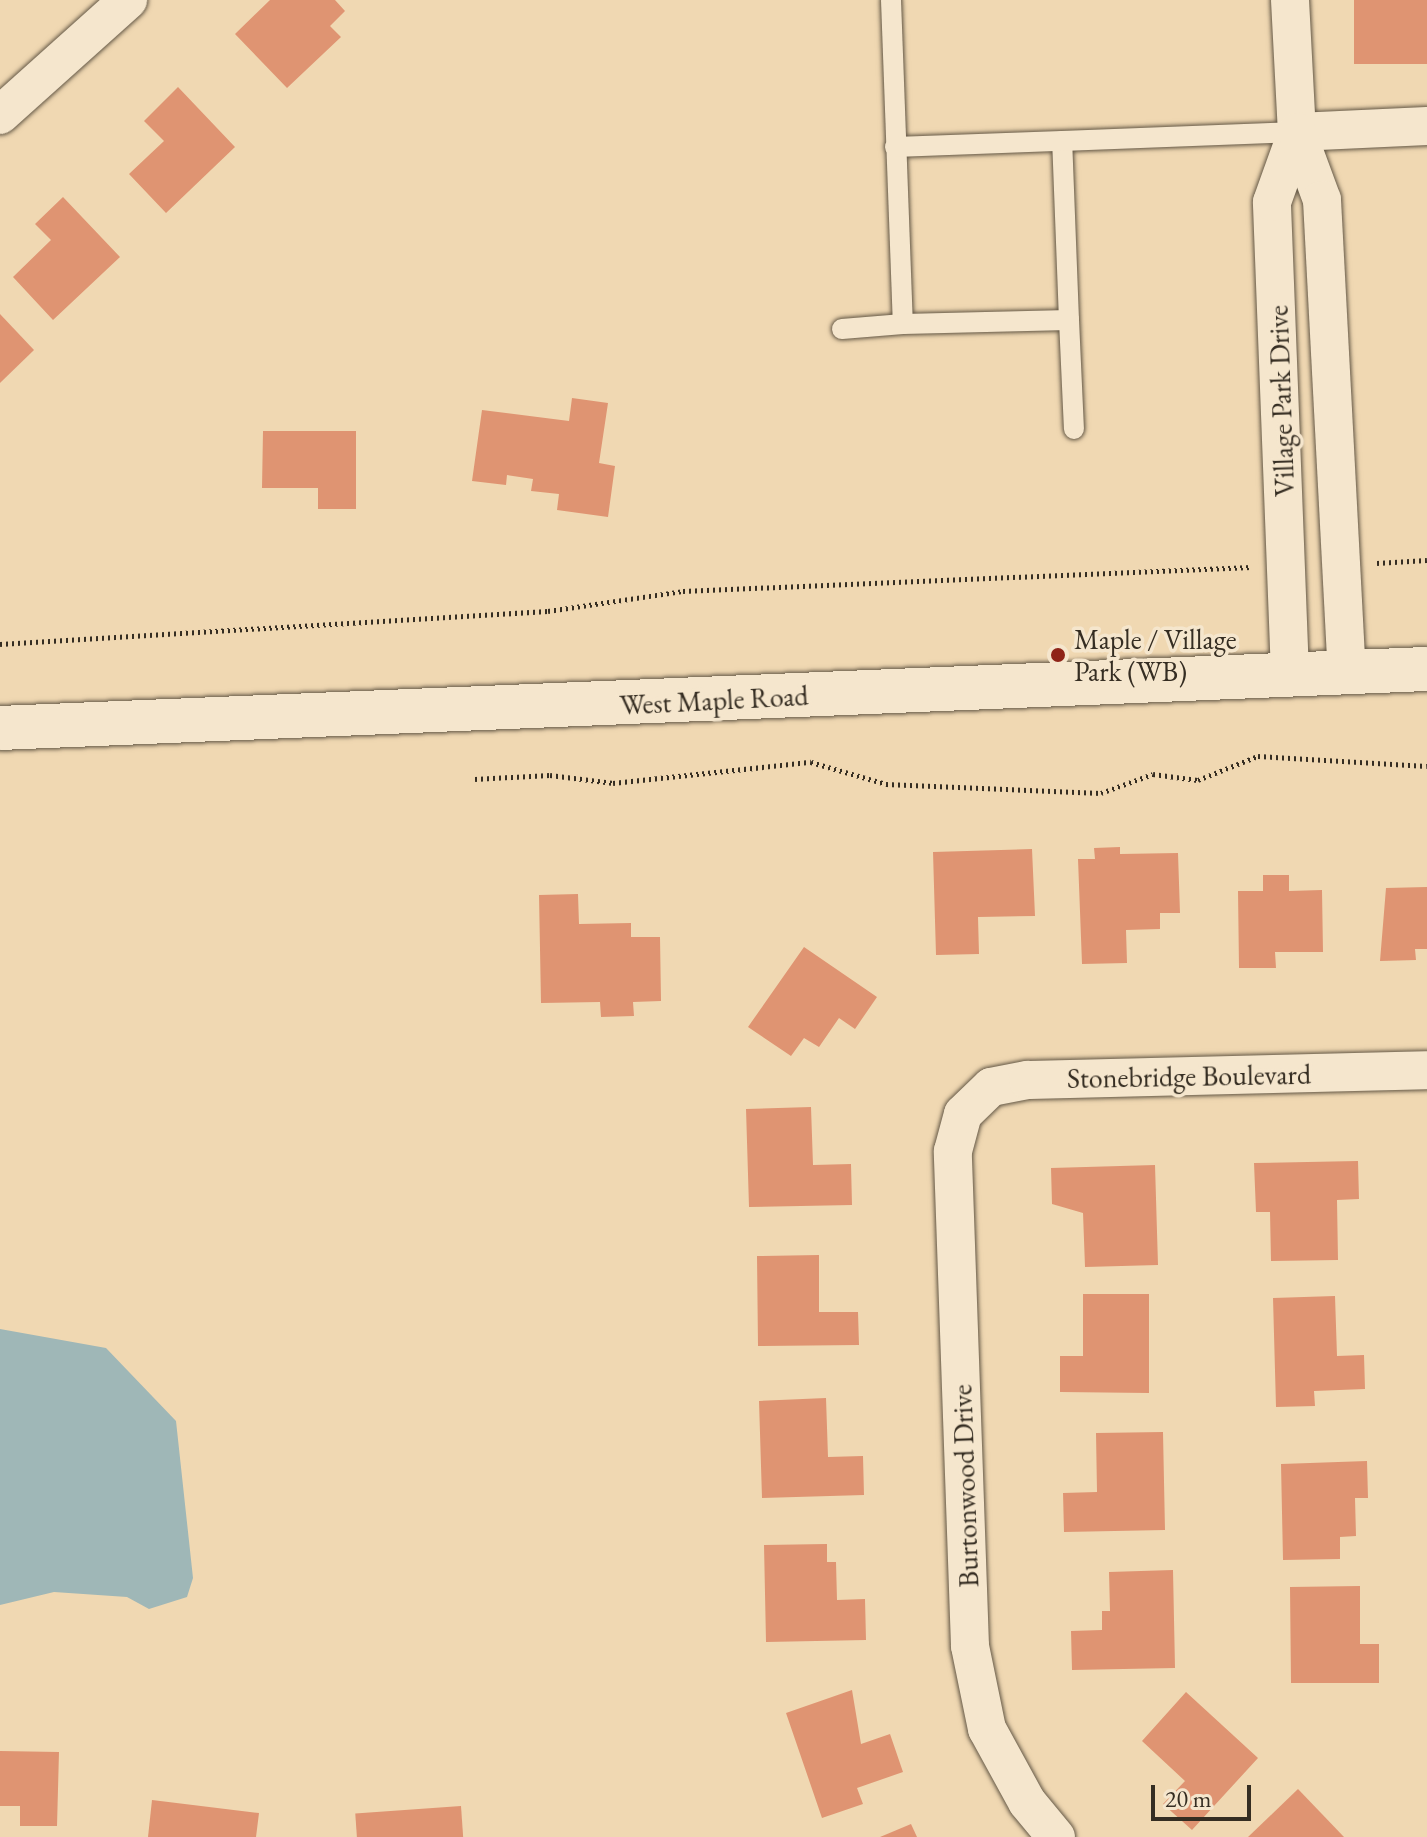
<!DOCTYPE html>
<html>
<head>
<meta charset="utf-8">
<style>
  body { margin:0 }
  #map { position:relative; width:1427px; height:1837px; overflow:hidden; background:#f0d8b2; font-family:"EB Garamond",serif }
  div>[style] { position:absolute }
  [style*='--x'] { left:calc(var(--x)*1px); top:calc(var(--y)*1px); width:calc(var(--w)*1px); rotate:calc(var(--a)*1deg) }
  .water>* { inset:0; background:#9fb7b7 }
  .building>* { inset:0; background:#df9472; transform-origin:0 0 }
  .path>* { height:5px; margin-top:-2.5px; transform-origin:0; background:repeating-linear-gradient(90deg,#352d22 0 2px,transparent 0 6px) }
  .roads { filter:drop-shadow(0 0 2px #645846) drop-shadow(0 0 2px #645846) }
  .service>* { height:20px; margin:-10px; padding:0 10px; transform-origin:10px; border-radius:10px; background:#f5e6cd }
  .minor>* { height:38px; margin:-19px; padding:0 19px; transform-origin:19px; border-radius:19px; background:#f5e6cd }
  .secondary>* { height:44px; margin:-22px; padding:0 22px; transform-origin:22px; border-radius:22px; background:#f5e6cd }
  .dots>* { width:22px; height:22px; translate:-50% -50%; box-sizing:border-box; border:4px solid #f5e6cd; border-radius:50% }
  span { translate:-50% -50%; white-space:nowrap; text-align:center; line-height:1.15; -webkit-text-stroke:7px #f5e6cd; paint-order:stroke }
  .street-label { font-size:28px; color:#352d22 }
  .poi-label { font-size:28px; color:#352d22 }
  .left { translate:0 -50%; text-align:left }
  .scale { position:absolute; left:1151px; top:1785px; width:100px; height:36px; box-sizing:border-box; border:4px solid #352d22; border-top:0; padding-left:10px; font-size:24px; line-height:28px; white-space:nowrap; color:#352d22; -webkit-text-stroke:6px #f5e6cd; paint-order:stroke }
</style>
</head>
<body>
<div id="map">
  <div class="water">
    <i style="clip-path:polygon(0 1329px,106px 1348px,176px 1421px,193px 1578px,187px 1597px,149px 1609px,127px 1597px,54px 1592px,0 1605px)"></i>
  </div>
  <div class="building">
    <i style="clip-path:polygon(270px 0,335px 0,345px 11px,330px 26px,341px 37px,287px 88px,235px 34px)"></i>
    <i style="left:1354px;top:0;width:73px;height:64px"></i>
    <i style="clip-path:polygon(178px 87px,235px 147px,166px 213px,129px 174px,164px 141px,144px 121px)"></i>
    <i style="clip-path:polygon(63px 197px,120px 257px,53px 320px,13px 277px,51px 240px,35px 224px)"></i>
    <i style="clip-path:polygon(0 314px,34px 350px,0 383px)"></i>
    <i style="clip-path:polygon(572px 398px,608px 403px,599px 463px,615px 466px,608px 517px,557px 510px,559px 494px,531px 491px,533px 479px,507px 475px,506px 485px,472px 481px,482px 410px,569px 421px)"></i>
    <i style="clip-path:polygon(263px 431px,356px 431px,356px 509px,318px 509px,318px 488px,262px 488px)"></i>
    <i style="clip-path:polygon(1120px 847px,1120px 854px,1178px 853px,1180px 913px,1160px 913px,1160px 929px,1126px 930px,1127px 963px,1082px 964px,1078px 859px,1095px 859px,1094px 848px)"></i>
    <i style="clip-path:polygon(1032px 849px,1035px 916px,978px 917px,979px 954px,936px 955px,933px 852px)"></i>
    <i style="clip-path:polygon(1263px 875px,1289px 875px,1289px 891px,1322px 890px,1323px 952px,1275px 952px,1276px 968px,1239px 968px,1238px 891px,1263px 891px)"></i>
    <i style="clip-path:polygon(1427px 887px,1427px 949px,1415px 949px,1416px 960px,1380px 961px,1386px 888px)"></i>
    <i style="clip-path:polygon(578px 894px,579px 924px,631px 923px,631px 937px,660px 937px,661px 1001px,633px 1002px,634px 1016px,601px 1017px,600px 1002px,541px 1003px,539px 895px)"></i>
    <i style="clip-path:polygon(804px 947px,877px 997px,855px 1029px,839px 1018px,819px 1047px,804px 1038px,791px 1056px,748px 1027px)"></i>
    <i style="clip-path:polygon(811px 1107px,813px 1165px,851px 1164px,852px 1205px,749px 1207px,746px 1109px)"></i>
    <i style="clip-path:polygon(1358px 1161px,1359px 1199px,1337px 1200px,1338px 1260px,1271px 1261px,1270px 1212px,1256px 1212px,1254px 1163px)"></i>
    <i style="clip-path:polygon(1155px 1165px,1158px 1265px,1085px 1267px,1083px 1213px,1052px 1204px,1051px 1168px)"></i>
    <i style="clip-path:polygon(819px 1255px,819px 1312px,858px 1312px,859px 1345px,758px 1346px,757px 1256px)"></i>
    <i style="clip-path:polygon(1083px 1294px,1149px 1294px,1149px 1393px,1060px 1392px,1060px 1356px,1083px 1356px)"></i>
    <i style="clip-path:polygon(1335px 1296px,1337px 1356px,1364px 1355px,1365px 1389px,1314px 1391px,1315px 1406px,1276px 1407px,1273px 1298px)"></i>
    <i style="clip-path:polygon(826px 1398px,828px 1457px,863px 1456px,864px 1495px,762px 1498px,759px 1401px)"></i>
    <i style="clip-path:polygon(1163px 1432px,1165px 1530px,1064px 1532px,1063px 1493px,1097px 1492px,1096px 1433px)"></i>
    <i style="clip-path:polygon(1367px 1461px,1368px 1498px,1355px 1498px,1356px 1536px,1340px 1537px,1340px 1559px,1283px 1560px,1281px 1464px)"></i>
    <i style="clip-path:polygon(827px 1544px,827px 1562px,836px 1562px,837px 1600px,865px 1599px,866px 1640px,766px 1642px,764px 1545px)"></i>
    <i style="clip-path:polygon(1173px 1570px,1175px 1668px,1072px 1670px,1071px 1631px,1102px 1630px,1102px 1611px,1110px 1611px,1109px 1572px)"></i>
    <i style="clip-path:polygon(1360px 1586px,1360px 1644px,1379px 1644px,1379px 1683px,1291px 1683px,1290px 1587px)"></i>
    <i style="clip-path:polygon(852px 1690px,861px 1744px,890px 1734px,903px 1772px,857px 1788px,863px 1804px,822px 1818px,786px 1713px)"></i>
    <i style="clip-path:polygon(1186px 1692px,1258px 1758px,1192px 1830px,1163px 1804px,1185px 1781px,1142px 1741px)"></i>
    <i style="clip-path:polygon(0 1751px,59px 1752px,57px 1826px,20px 1826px,20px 1806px,0 1806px)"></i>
    <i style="clip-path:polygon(1298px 1789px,1344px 1837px,1248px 1837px)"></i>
    <i style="clip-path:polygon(152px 1800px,259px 1813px,256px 1837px,148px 1837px)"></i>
    <i style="left:461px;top:1806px;width:31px;height:106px;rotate:86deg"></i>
    <i style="clip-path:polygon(911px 1824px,917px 1837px,880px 1837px)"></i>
  </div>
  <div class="path">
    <i style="--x:1377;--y:563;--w:50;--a:-3.4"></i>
    <i style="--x:0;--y:644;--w:549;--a:-3.45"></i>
    <i style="--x:548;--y:611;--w:136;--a:-8.4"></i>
    <i style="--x:683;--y:591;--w:569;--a:-2.42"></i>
    <i style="--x:475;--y:779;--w:75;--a:-3.1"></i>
    <i style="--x:550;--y:775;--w:64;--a:7.2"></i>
    <i style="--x:613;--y:783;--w:199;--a:-6.1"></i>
    <i style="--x:811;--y:762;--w:78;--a:16.3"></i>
    <i style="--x:886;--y:784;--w:215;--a:2.4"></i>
    <i style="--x:1101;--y:793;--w:55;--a:-20.1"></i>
    <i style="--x:1153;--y:774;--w:45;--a:7.6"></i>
    <i style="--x:1198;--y:780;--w:65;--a:-21.8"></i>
    <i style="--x:1258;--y:756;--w:169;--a:3.4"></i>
  </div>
  <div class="roads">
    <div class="service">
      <i style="--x:891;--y:0;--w:324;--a:87.9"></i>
      <i style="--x:903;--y:324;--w:166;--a:-1.4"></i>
      <i style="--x:1069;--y:320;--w:179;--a:-92.2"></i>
      <i style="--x:1062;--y:141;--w:235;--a:-2.2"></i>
      <i style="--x:895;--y:147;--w:167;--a:-2.1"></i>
      <i style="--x:1069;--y:320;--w:109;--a:87.4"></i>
      <i style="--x:842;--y:329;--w:61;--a:-4.7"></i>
    </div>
    <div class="minor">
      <i style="--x:1290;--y:0;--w:132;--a:87"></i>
      <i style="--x:1297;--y:132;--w:130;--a:-2.6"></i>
      <i style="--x:0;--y:115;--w:172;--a:-41.9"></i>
      <i style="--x:1290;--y:674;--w:472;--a:-92.2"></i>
      <i style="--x:1272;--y:202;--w:74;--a:-70.3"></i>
      <i style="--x:1297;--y:132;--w:72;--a:69.8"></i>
      <i style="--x:1322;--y:200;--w:473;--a:87"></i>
      <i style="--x:1056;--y:1837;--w:45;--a:-129.6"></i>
      <i style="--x:1027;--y:1802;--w:83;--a:-118.7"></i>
      <i style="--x:987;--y:1729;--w:85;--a:-101.6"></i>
      <i style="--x:970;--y:1646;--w:495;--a:-92"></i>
      <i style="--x:953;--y:1151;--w:38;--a:-75"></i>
      <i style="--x:963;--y:1114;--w:39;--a:-44"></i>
      <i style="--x:991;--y:1087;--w:38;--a:-11"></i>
      <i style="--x:1028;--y:1080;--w:399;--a:-1.4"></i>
    </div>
    <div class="secondary">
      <i style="--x:0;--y:728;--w:1428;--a:-2.37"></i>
    </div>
  </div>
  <div class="dots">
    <i style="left:1058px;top:655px;background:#8f2418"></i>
  </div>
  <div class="street-label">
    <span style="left:1281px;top:401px;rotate:-92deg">Village Park Drive</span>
    <span style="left:714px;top:700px;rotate:-3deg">West Maple Road</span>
    <span style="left:1189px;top:1076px;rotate:-1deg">Stonebridge Boulevard</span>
    <span style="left:965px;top:1486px;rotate:-92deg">Burtonwood Drive</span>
  </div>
  <div class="poi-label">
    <span class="left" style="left:1074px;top:655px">Maple / Village<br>Park (WB)</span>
  </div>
  <div class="scale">20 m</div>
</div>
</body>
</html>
